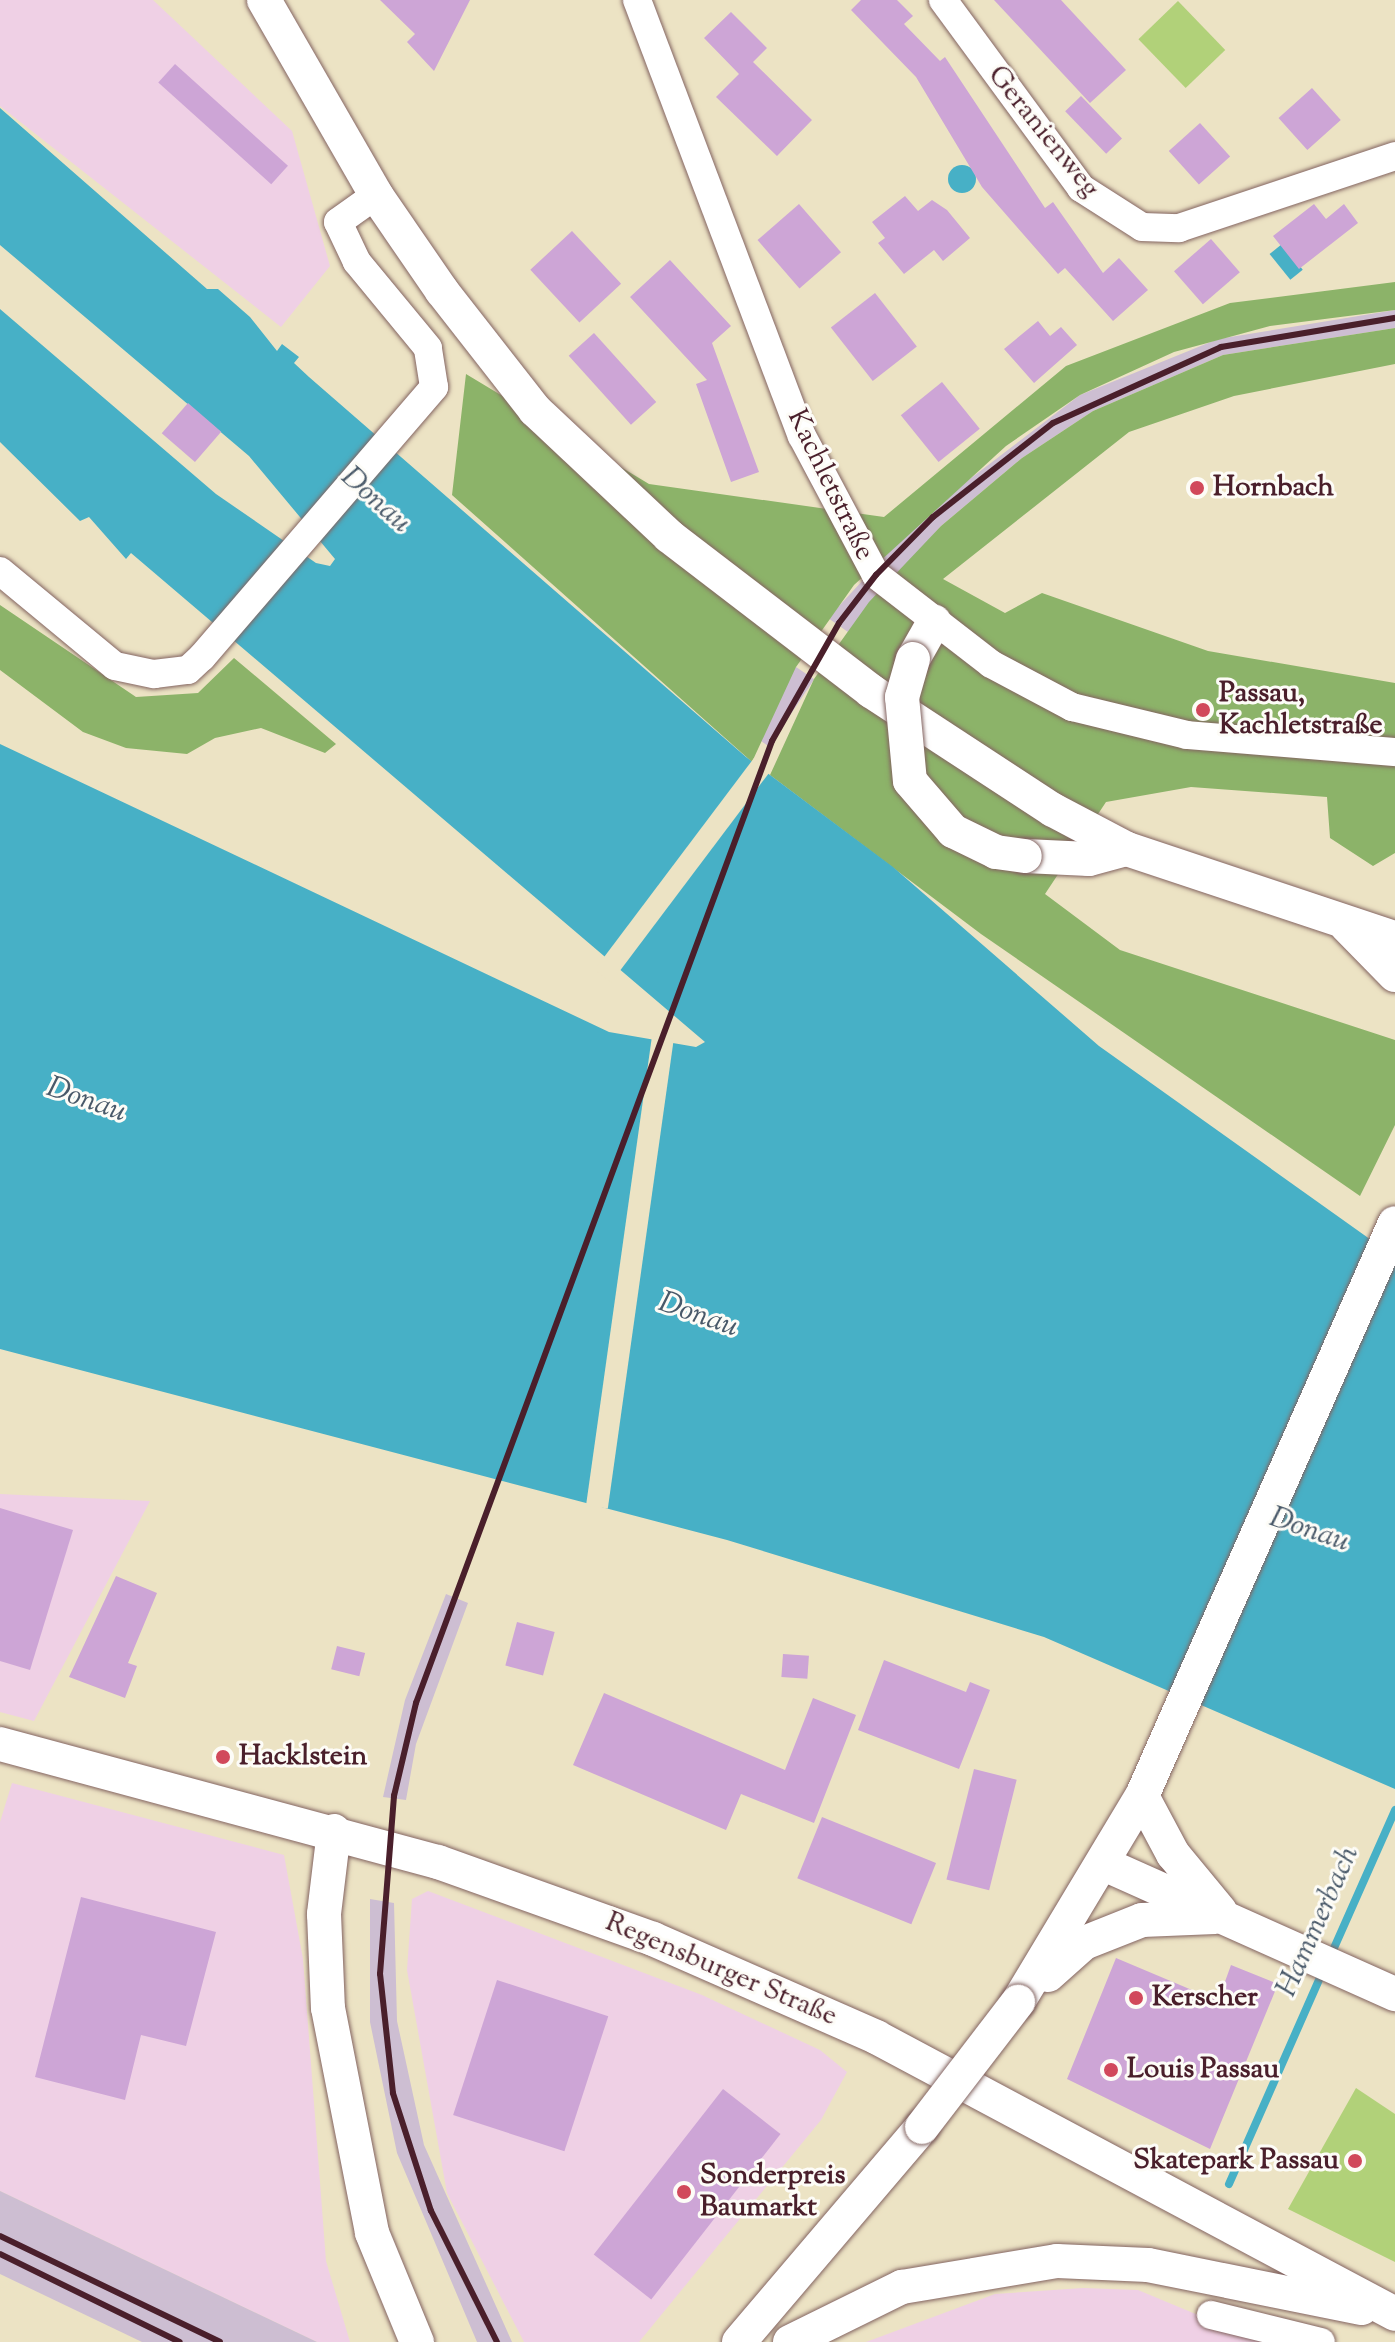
<!DOCTYPE html>
<html>
<head>
<meta charset="utf-8">
<style>
  body { margin:0 }
  #map { position:relative; width:1395px; height:2342px; overflow:hidden; background:#ece3c4; font-family:"Sorts Mill Goudy",serif }
  div>[style] { position:absolute }
  [style*='--x'] { left:calc(var(--x)*1px); top:calc(var(--y)*1px); width:calc(var(--w)*1px); rotate:calc(var(--a)*1deg) }
  .built>* { inset:0; background:#efd0e5 }
  .industrial>* { inset:0; background:#cdbed2; transform-origin:0 0 }
  .green>* { inset:0; background:#b1d179; transform-origin:0 0 }
  .forest>* { inset:0; background:#8cb369 }
  .water>* { inset:0; background:#47b0c6; transform-origin:0 0 }
  .round { border-radius:50% }
  .pier>* { inset:0; background:#ece3c4; transform-origin:0 0 }
  .stream>* { height:8px; margin:-4px; padding:0 4px; transform-origin:4px; border-radius:4px; background:#47b0c6 }
  .building>* { inset:0; background:#cda5d6; transform-origin:0 0 }
  .roads { filter:drop-shadow(0 0 2px #836461) drop-shadow(0 0 2px #836461) }
  .minor>* { height:28px; margin:-14px; padding:0 14px; transform-origin:14px; border-radius:14px; background:#fff }
  .major>* { height:34px; margin:-17px; padding:0 17px; transform-origin:17px; border-radius:17px; background:#fff }
  .rail>* { height:6px; margin:-3px; padding:0 3px; transform-origin:3px; border-radius:3px; background:#4a1f2b }
  .bridges { filter:drop-shadow(0 0 2px #836461) drop-shadow(0 0 2px #836461) }
  .major-bridge>* { height:34px; margin:-17px; padding:0 17px; transform-origin:17px; border-radius:17px; background:#fff }
  .dots>* { width:22px; height:22px; translate:-50% -50%; box-sizing:border-box; border:4px solid #fdfcf7; border-radius:50% }
  span { translate:-50% -50%; white-space:nowrap; text-align:center; line-height:1.15; -webkit-text-stroke:6px #fdfcf7; paint-order:stroke }
  .street-label { font-size:28px; color:#4a1f2b }
  .poi-label { font-size:28px; color:#4a1f2b; font-weight:700 }
  .left { translate:0 -50%; text-align:left }
  .right { translate:-100% -50%; text-align:right }
  .water-label { font-size:30px; color:#495969; font-style:italic }
</style>
</head>
<body>
<div id="map">
  <div class="built">
    <i style="clip-path:polygon(0 0,153px 0,292px 131px,330px 266px,281px 327px,0 106px)"></i>
    <i style="clip-path:polygon(0 1494px,150px 1501px,34px 1721px,0 1712px)"></i>
    <i style="clip-path:polygon(12px 1783px,284px 1855px,303px 1959px,326px 2261px,350px 2342px,317px 2342px,0 2191px,0 1822px)"></i>
    <i style="clip-path:polygon(428px 1891px,702px 1995px,820px 2050px,847px 2072px,821px 2120px,639px 2342px,524px 2342px,447px 2193px,407px 1970px,412px 1899px)"></i>
    <i style="clip-path:polygon(1083px 2288px,1138px 2290px,1263px 2342px,866px 2342px,995px 2294px)"></i>
  </div>
  <div class="industrial">
    <i style="clip-path:polygon(1395px 310px,1395px 328px,1223px 355px,1093px 411px,1022px 458px,941px 526px,848px 632px,828px 618px,924px 514px,1080px 395px,1218px 339px)"></i>
    <i style="left:796px;top:667px;width:22px;height:81px;rotate:34deg"></i>
    <i style="clip-path:polygon(446px 1594px,468px 1603px,416px 1744px,406px 1800px,383px 1797px,405px 1700px)"></i>
    <i style="clip-path:polygon(370px 1899px,394px 1903px,397px 2021px,424px 2145px,512px 2342px,477px 2342px,397px 2153px,370px 2022px)"></i>
    <i style="clip-path:polygon(0 2191px,317px 2342px,142px 2342px,0 2274px)"></i>
  </div>
  <div class="green">
    <i style="left:1178px;top:1px;width:68px;height:55px;rotate:46deg"></i>
    <i style="clip-path:polygon(1356px 2088px,1395px 2114px,1395px 2262px,1288px 2209px)"></i>
  </div>
  <div class="forest">
    <i style="clip-path:polygon(1395px 282px,1395px 310px,1270px 326px,1174px 352px,1080px 395px,1006px 446px,854px 585px,796px 667px,752px 762px,452px 495px,466px 374px,649px 484px,884px 517px,1066px 366px,1230px 303px)"></i>
    <i style="clip-path:polygon(1395px 328px,1395px 364px,1234px 396px,1129px 432px,943px 579px,1005px 613px,1042px 593px,1208px 651px,1395px 683px,1395px 853px,1373px 866px,1330px 838px,1327px 797px,1191px 787px,1106px 802px,1045px 894px,1120px 950px,1395px 1040px,1395px 1125px,1360px 1196px,981px 934px,770px 775px,814px 679px,869px 602px,941px 526px,1022px 458px,1093px 411px,1223px 355px)"></i>
    <i style="clip-path:polygon(0 605px,136px 697px,198px 693px,234px 658px,336px 744px,325px 753px,261px 728px,215px 738px,187px 754px,126px 748px,83px 732px,0 670px)"></i>
  </div>
  <div class="water">
    <i style="clip-path:polygon(0 108px,207px 289px,218px 289px,250px 317px,277px 351px,282px 344px,299px 357px,294px 363px,309px 377px,746px 757px,893px 867px,1099px 1046px,1395px 1257px,1395px 1789px,1044px 1637px,727px 1540px,0 1349px,0 744px,609px 1032px,696px 1047px,705px 1042px,131px 553px,126px 559px,89px 517px,80px 521px,0 442px,0 309px,216px 494px,316px 563px,330px 566px,335px 559px,249px 456px,0 245px)"></i>
    <i class="round" style="left:948px;top:165px;width:28px;height:28px"></i>
    <i style="left:1282px;top:244px;width:33px;height:16px;rotate:51deg"></i>
  </div>
  <div class="pier">
    <i style="left:754px;top:758px;width:21px;height:265px;rotate:37deg"></i>
    <i style="left:652px;top:1036px;width:22px;height:474px;rotate:8deg"></i>
  </div>
  <div class="stream">
    <i style="--x:1330;--y:1957;--w:161;--a:-66.1"></i>
    <i style="--x:1229;--y:2184;--w:235;--a:-66.2"></i>
  </div>
  <div class="building">
    <i style="clip-path:polygon(380px 0,470px 0,434px 71px,407px 42px,415px 34px)"></i>
    <i style="clip-path:polygon(861px 0,897px 0,913px 16px,904px 24px,940px 61px,945px 57px,1045px 208px,1053px 202px,1103px 273px,1119px 258px,1148px 290px,1113px 321px,1065px 268px,1058px 274px,982px 187px,916px 77px,851px 10px)"></i>
    <i style="clip-path:polygon(994px 0,1061px 0,1126px 70px,1090px 103px)"></i>
    <i style="clip-path:polygon(731px 12px,767px 48px,753px 62px,812px 120px,777px 156px,716px 97px,739px 74px,704px 38px)"></i>
    <i style="left:175px;top:64px;width:152px;height:25px;rotate:42deg"></i>
    <i style="left:1312px;top:88px;width:43px;height:45px;rotate:48deg"></i>
    <i style="left:1081px;top:96px;width:59px;height:22px;rotate:46deg"></i>
    <i style="left:1200px;top:123px;width:45px;height:42px;rotate:48deg"></i>
    <i style="clip-path:polygon(905px 196px,918px 211px,932px 200px,947px 210px,970px 238px,943px 261px,934px 250px,904px 274px,878px 243px,885px 238px,872px 222px)"></i>
    <i style="left:799px;top:204px;width:64px;height:55px;rotate:49deg"></i>
    <i style="clip-path:polygon(1314px 204px,1326px 219px,1344px 204px,1358px 223px,1299px 269px,1273px 236px)"></i>
    <i style="left:572px;top:231px;width:72px;height:57px;rotate:47deg"></i>
    <i style="left:1211px;top:239px;width:44px;height:49px;rotate:49deg"></i>
    <i style="clip-path:polygon(670px 260px,731px 326px,712px 343px,759px 472px,731px 482px,696px 384px,707px 380px,630px 297px)"></i>
    <i style="left:875px;top:293px;width:68px;height:56px;rotate:52deg"></i>
    <i style="clip-path:polygon(1038px 321px,1050px 336px,1061px 327px,1077px 345px,1034px 383px,1004px 349px)"></i>
    <i style="left:594px;top:333px;width:93px;height:34px;rotate:48deg"></i>
    <i style="left:942px;top:382px;width:60px;height:53px;rotate:51deg"></i>
    <i style="left:188px;top:403px;width:44px;height:40px;rotate:41deg"></i>
    <i style="clip-path:polygon(0 1508px,73px 1530px,30px 1670px,0 1661px)"></i>
    <i style="clip-path:polygon(116px 1576px,157px 1593px,128px 1663px,137px 1666px,125px 1698px,69px 1677px)"></i>
    <i style="left:517px;top:1622px;width:39px;height:45px;rotate:15deg"></i>
    <i style="left:337px;top:1646px;width:29px;height:24px;rotate:14deg"></i>
    <i style="left:783px;top:1654px;width:26px;height:23px;rotate:4deg"></i>
    <i style="clip-path:polygon(884px 1660px,966px 1692px,970px 1682px,990px 1690px,959px 1769px,858px 1730px)"></i>
    <i style="clip-path:polygon(604px 1693px,785px 1770px,813px 1698px,856px 1715px,814px 1823px,741px 1794px,726px 1830px,573px 1765px)"></i>
    <i style="left:974px;top:1769px;width:44px;height:114px;rotate:14deg"></i>
    <i style="left:822px;top:1817px;width:123px;height:66px;rotate:22deg"></i>
    <i style="clip-path:polygon(81px 1897px,216px 1932px,186px 2046px,141px 2035px,125px 2100px,35px 2077px)"></i>
    <i style="clip-path:polygon(1116px 1958px,1218px 2001px,1231px 1965px,1278px 1984px,1210px 2149px,1067px 2079px)"></i>
    <i style="left:497px;top:1980px;width:117px;height:142px;rotate:18deg"></i>
    <i style="left:723px;top:2089px;width:73px;height:210px;rotate:38deg"></i>
  </div>
  <div class="roads">
    <div class="minor">
      <i style="--x:637;--y:0;--w:466;--a:69.3"></i>
      <i style="--x:802;--y:436;--w:157;--a:62"></i>
      <i style="--x:876;--y:575;--w:145;--a:37.7"></i>
      <i style="--x:991;--y:664;--w:92;--a:28"></i>
      <i style="--x:1072;--y:707;--w:118;--a:13.7"></i>
      <i style="--x:1187;--y:735;--w:209;--a:4.7"></i>
      <i style="--x:943;--y:0;--w:233;--a:53.7"></i>
      <i style="--x:1081;--y:188;--w:72;--a:32.6"></i>
      <i style="--x:1142;--y:227;--w:37;--a:2"></i>
      <i style="--x:1179;--y:228;--w:228;--a:-18.4"></i>
      <i style="--x:0;--y:571;--w:149;--a:39.6"></i>
      <i style="--x:115;--y:666;--w:40;--a:12"></i>
      <i style="--x:154;--y:674;--w:34;--a:-7"></i>
      <i style="--x:188;--y:670;--w:19;--a:-43"></i>
      <i style="--x:202;--y:657;--w:356;--a:-49.3"></i>
      <i style="--x:434;--y:387;--w:39;--a:-99"></i>
      <i style="--x:428;--y:348;--w:112;--a:-129.5"></i>
      <i style="--x:357;--y:262;--w:44;--a:-115.4"></i>
      <i style="--x:338;--y:222;--w:47;--a:-35.4"></i>
      <i style="--x:1211;--y:2315;--w:113;--a:13.8"></i>
    </div>
    <div class="major">
      <i style="--x:264;--y:0;--w:225;--a:60.1"></i>
      <i style="--x:376;--y:195;--w:116;--a:55.5"></i>
      <i style="--x:442;--y:291;--w:151;--a:52"></i>
      <i style="--x:535;--y:410;--w:184;--a:43.2"></i>
      <i style="--x:669;--y:536;--w:255;--a:37.5"></i>
      <i style="--x:871;--y:691;--w:217;--a:33.2"></i>
      <i style="--x:1053;--y:810;--w:84;--a:27.8"></i>
      <i style="--x:1127;--y:849;--w:282;--a:18.4"></i>
      <i style="--x:913;--y:659;--w:43;--a:-60.4"></i>
      <i style="--x:1025;--y:856;--w:64;--a:2.7"></i>
      <i style="--x:1089;--y:859;--w:39;--a:-15"></i>
      <i style="--x:1346;--y:925;--w:70;--a:45.6"></i>
      <i style="--x:0;--y:1744;--w:454;--a:15.1"></i>
      <i style="--x:438;--y:1862;--w:228;--a:19.7"></i>
      <i style="--x:653;--y:1939;--w:244;--a:23.7"></i>
      <i style="--x:876;--y:2037;--w:588;--a:28.09"></i>
      <i style="--x:1142;--y:1796;--w:66;--a:61.9"></i>
      <i style="--x:1173;--y:1854;--w:74;--a:50.5"></i>
      <i style="--x:334;--y:1831;--w:84;--a:96.9"></i>
      <i style="--x:324;--y:1914;--w:94;--a:87.6"></i>
      <i style="--x:328;--y:2008;--w:229;--a:78.9"></i>
      <i style="--x:372;--y:2233;--w:118;--a:67.6"></i>
      <i style="--x:1104;--y:1864;--w:319;--a:24.1"></i>
      <i style="--x:1048;--y:1975;--w:48;--a:-41.6"></i>
      <i style="--x:1084;--y:1943;--w:62;--a:-21.6"></i>
      <i style="--x:1142;--y:1920;--w:73;--a:-2.4"></i>
      <i style="--x:1018;--y:2002;--w:240;--a:-59"></i>
      <i style="--x:1142;--y:1796;--w:626;--a:-66.18"></i>
      <i style="--x:739;--y:2342;--w:282;--a:-49.6"></i>
      <i style="--x:790;--y:2342;--w:125;--a:-26.2"></i>
      <i style="--x:902;--y:2287;--w:157;--a:-9.5"></i>
      <i style="--x:1057;--y:2261;--w:91;--a:2.5"></i>
      <i style="--x:1148;--y:2265;--w:218;--a:11.4"></i>
    </div>
  </div>
  <div class="rail">
    <i style="--x:0;--y:2236;--w:244;--a:25.7"></i>
    <i style="--x:0;--y:2254;--w:200;--a:26.1"></i>
    <i style="--x:497;--y:2342;--w:147;--a:-116.7"></i>
    <i style="--x:431;--y:2211;--w:124;--a:-107.9"></i>
    <i style="--x:393;--y:2093;--w:120;--a:-96.2"></i>
    <i style="--x:380;--y:1974;--w:179;--a:-85.5"></i>
    <i style="--x:394;--y:1796;--w:96;--a:-76.7"></i>
    <i style="--x:416;--y:1703;--w:1026;--a:-69.69"></i>
    <i style="--x:772;--y:741;--w:136;--a:-60.4"></i>
    <i style="--x:839;--y:623;--w:61;--a:-52.4"></i>
    <i style="--x:876;--y:575;--w:81;--a:-45.5"></i>
    <i style="--x:933;--y:517;--w:152;--a:-38.1"></i>
    <i style="--x:1053;--y:423;--w:184;--a:-24.3"></i>
    <i style="--x:1221;--y:347;--w:176;--a:-9.5"></i>
  </div>
  <div class="bridges">
    <div class="major-bridge">
      <i style="--x:913;--y:659;--w:40;--a:106"></i>
      <i style="--x:902;--y:697;--w:84;--a:84.6"></i>
      <i style="--x:910;--y:781;--w:66;--a:49.3"></i>
      <i style="--x:953;--y:831;--w:48;--a:26"></i>
      <i style="--x:996;--y:852;--w:29;--a:8"></i>
      <i style="--x:922;--y:2127;--w:158;--a:-52.5"></i>
    </div>
  </div>
  <div class="dots">
    <i style="left:1197px;top:488px;background:#d1495b"></i>
    <i style="left:1203px;top:710px;background:#d1495b"></i>
    <i style="left:223px;top:1757px;background:#d1495b"></i>
    <i style="left:1136px;top:1998px;background:#d1495b"></i>
    <i style="left:1111px;top:2070px;background:#d1495b"></i>
    <i style="left:1355px;top:2161px;background:#d1495b"></i>
    <i style="left:684px;top:2192px;background:#d1495b"></i>
  </div>
  <div class="street-label">
    <span style="left:1043px;top:132px;rotate:51deg">Geranienweg</span>
    <span style="left:830px;top:485px;rotate:64deg">Kachletstraße</span>
    <span style="left:721px;top:1970px;rotate:23deg">Regensburger Straße</span>
  </div>
  <div class="poi-label">
    <span class="left" style="left:1213px;top:488px">Hornbach</span>
    <span class="left" style="left:1219px;top:710px">Passau,<br>Kachletstraße</span>
    <span class="left" style="left:239px;top:1757px">Hacklstein</span>
    <span class="left" style="left:1152px;top:1998px">Kerscher</span>
    <span class="left" style="left:1127px;top:2070px">Louis Passau</span>
    <span class="right" style="left:1339px;top:2161px">Skatepark Passau</span>
    <span class="left" style="left:700px;top:2192px">Sonderpreis<br>Baumarkt</span>
  </div>
  <div class="water-label">
    <span style="left:375px;top:501px;rotate:42deg">Donau</span>
    <span style="left:86px;top:1101px;rotate:19deg">Donau</span>
    <span style="left:698px;top:1316px;rotate:19deg">Donau</span>
    <span style="left:1309px;top:1531px;rotate:19deg">Donau</span>
    <span style="left:1319px;top:1922px;rotate:-66deg">Hammerbach</span>
  </div>
</div>
</body>
</html>
